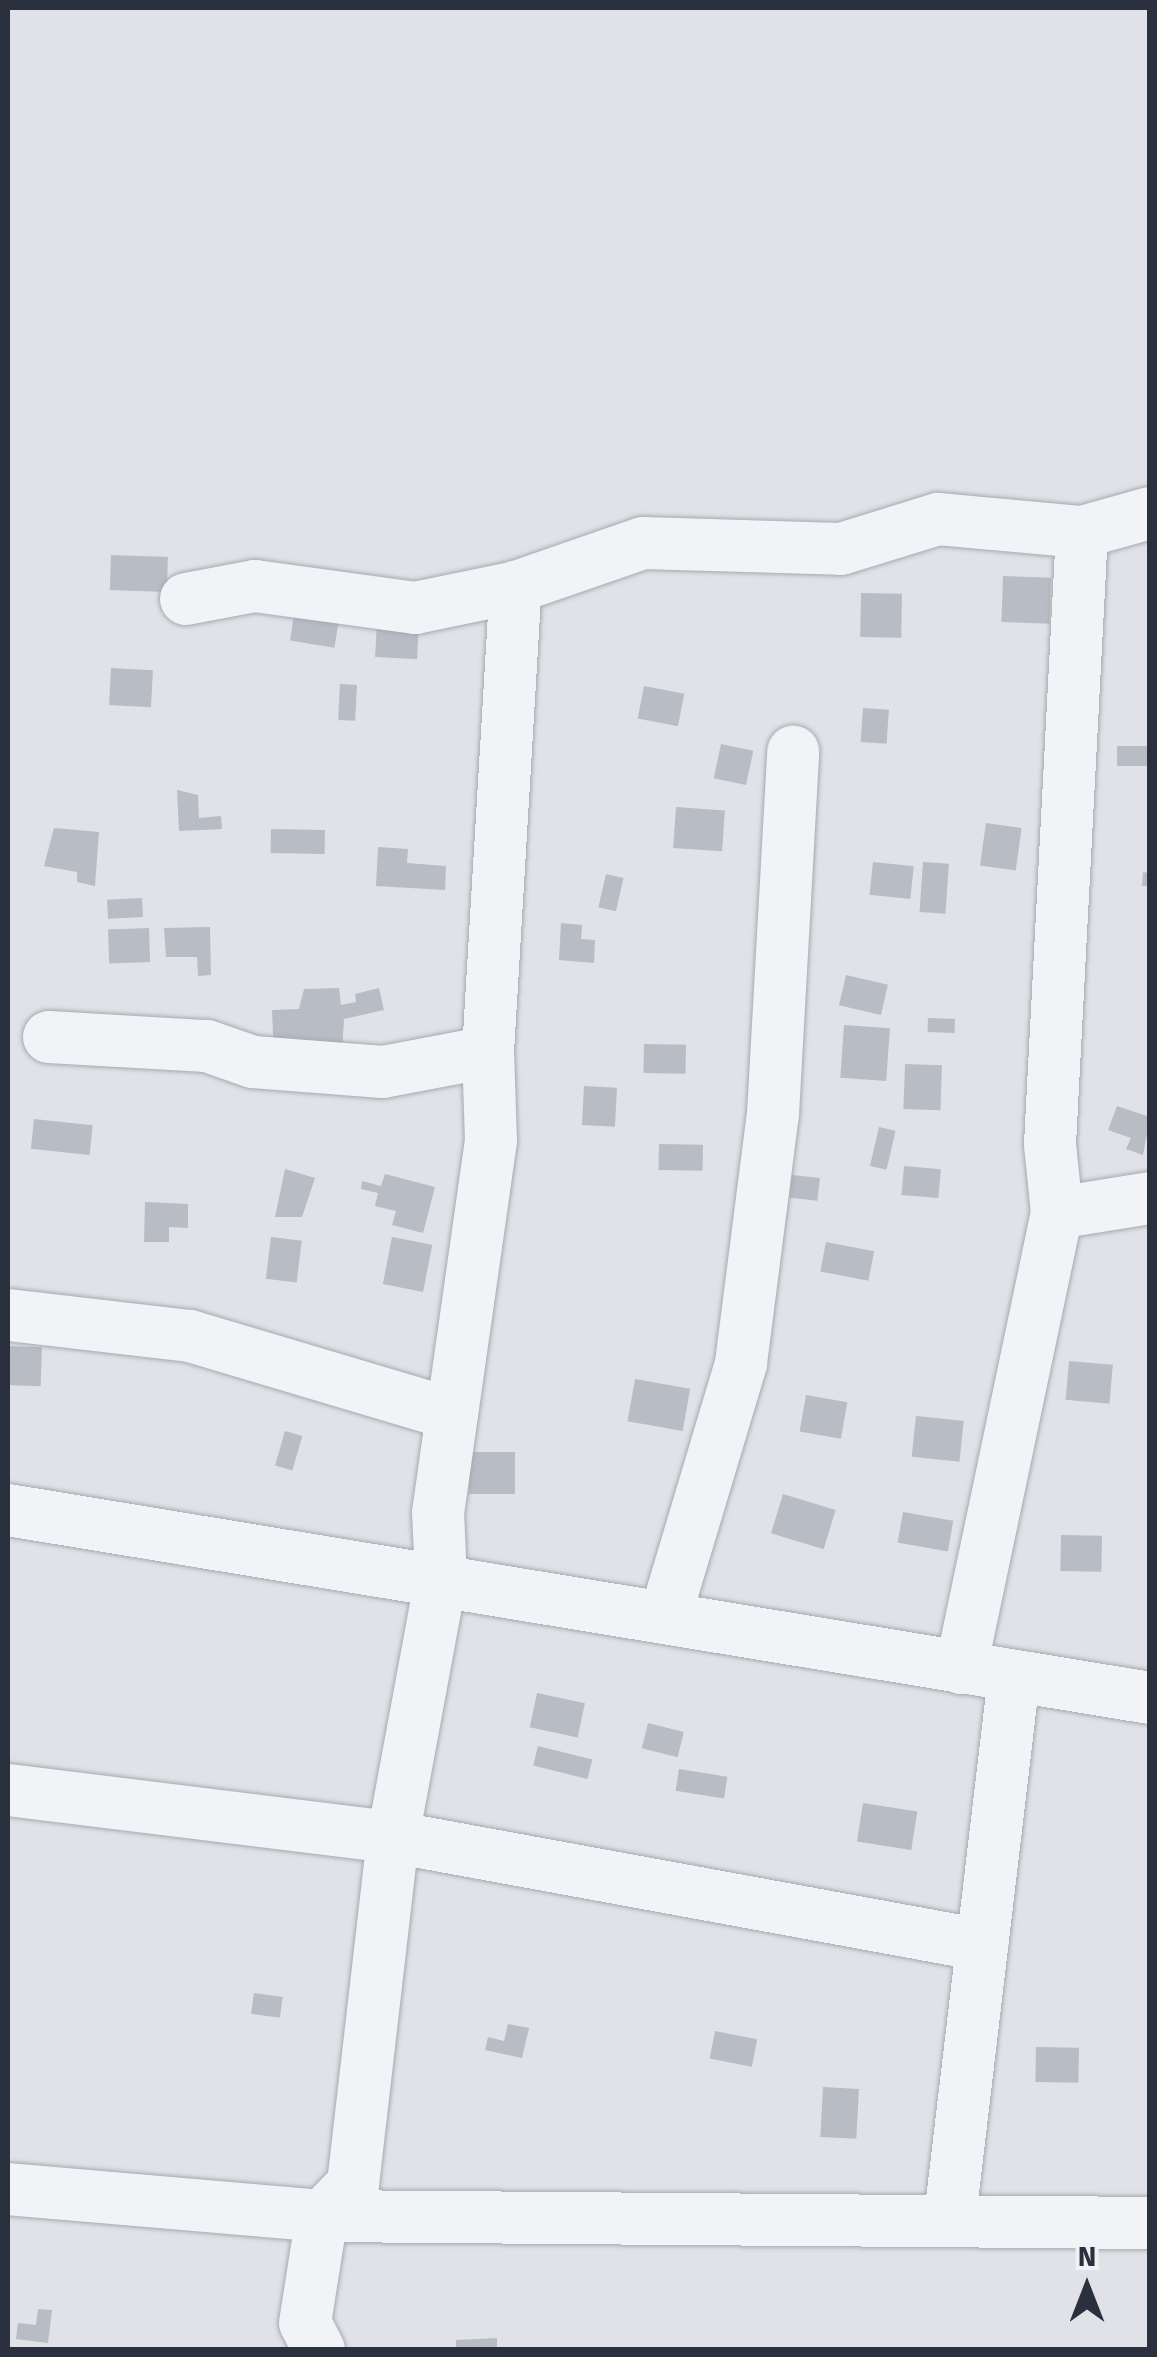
<!DOCTYPE html>
<html>
<head>
<meta charset="utf-8">
<style>
  body { margin:0 }
  #map { position:relative; width:1157px; height:2357px; overflow:hidden; background:#e0e2e7; font-family:"Fira Sans",sans-serif }
  div>[style] { position:absolute }
  [style*='--x'] { left:calc(var(--x)*1px); top:calc(var(--y)*1px); width:calc(var(--w)*1px); rotate:calc(var(--a)*1deg) }
  .building>* { inset:0; background:#b8bcc4; transform-origin:0 0 }
  .roads { filter:drop-shadow(0 0 2px #a6a9b1) drop-shadow(0 0 2px #a6a9b1) }
  .minor>* { height:52px; margin:-26px; padding:0 26px; transform-origin:26px; border-radius:26px; background:#f2f3f6 }
  span { translate:-50% -50%; white-space:nowrap; text-align:center; line-height:1.15; -webkit-text-stroke:10px #eff1f5; paint-order:stroke }
  .frame { position:absolute; inset:0; border:10px solid #2a303d; pointer-events:none }
  .north { position:absolute; left:1037px; top:2237px; width:100px; height:100px; -webkit-text-stroke:8px #eff1f5; paint-order:stroke; rotate:0deg; font-size:28px; font-weight:700; line-height:40px; text-align:center; color:#2a303d }
  .north::after { content:''; display:block; margin:auto; width:35px; height:45px; background:#2a303d; clip-path:polygon(50% 0,100% 100%,50% 72%,0 100%) }
</style>
</head>
<body>
<div id="map">
  <div class="building">
    <i style="left:111px;top:555px;width:57px;height:35px;rotate:2deg"></i>
    <i style="left:1003px;top:576px;width:48px;height:46px;rotate:2deg"></i>
    <i style="left:861px;top:593px;width:41px;height:44px;rotate:1deg"></i>
    <i style="left:295px;top:609px;width:45px;height:32px;rotate:9deg"></i>
    <i style="left:377px;top:621px;width:42px;height:36px;rotate:3deg"></i>
    <i style="left:111px;top:668px;width:42px;height:37px;rotate:3deg"></i>
    <i style="left:340px;top:684px;width:17px;height:36px;rotate:3deg"></i>
    <i style="left:644px;top:686px;width:41px;height:33px;rotate:11deg"></i>
    <i style="left:863px;top:708px;width:26px;height:34px;rotate:4deg"></i>
    <i style="left:721px;top:744px;width:33px;height:35px;rotate:12deg"></i>
    <i style="left:1117px;top:746px;width:33px;height:20px"></i>
    <i style="clip-path:polygon(177px 790px,198px 795px,199px 818px,221px 816px,222px 829px,179px 831px)"></i>
    <i style="left:676px;top:807px;width:49px;height:41px;rotate:4deg"></i>
    <i style="left:986px;top:823px;width:36px;height:43px;rotate:8deg"></i>
    <i style="clip-path:polygon(54px 828px,99px 832px,95px 886px,77px 882px,77px 872px,44px 866px)"></i>
    <i style="left:271px;top:829px;width:54px;height:24px;rotate:1deg"></i>
    <i style="clip-path:polygon(378px 847px,408px 849px,407px 863px,446px 866px,445px 890px,376px 886px)"></i>
    <i style="left:873px;top:862px;width:41px;height:33px;rotate:6deg"></i>
    <i style="left:923px;top:862px;width:26px;height:50px;rotate:4deg"></i>
    <i style="clip-path:polygon(1143px 872px,1150px 873px,1150px 886px,1142px 886px)"></i>
    <i style="left:606px;top:874px;width:18px;height:34px;rotate:13deg"></i>
    <i style="left:142px;top:898px;width:19px;height:35px;rotate:87deg"></i>
    <i style="clip-path:polygon(561px 923px,582px 925px,581px 939px,595px 940px,594px 963px,559px 960px)"></i>
    <i style="clip-path:polygon(210px 927px,211px 975px,198px 976px,197px 957px,166px 957px,164px 928px)"></i>
    <i style="left:149px;top:928px;width:34px;height:41px;rotate:88deg"></i>
    <i style="left:846px;top:975px;width:43px;height:31px;rotate:13deg"></i>
    <i style="clip-path:polygon(339px 988px,341px 1005px,356px 1002px,355px 994px,379px 988px,384px 1010px,344px 1019px,342px 1054px,274px 1057px,272px 1010px,299px 1009px,304px 989px)"></i>
    <i style="left:928px;top:1018px;width:27px;height:14px;rotate:2deg"></i>
    <i style="left:844px;top:1025px;width:46px;height:53px;rotate:4deg"></i>
    <i style="left:644px;top:1044px;width:42px;height:29px;rotate:1deg"></i>
    <i style="left:905px;top:1064px;width:37px;height:45px;rotate:2deg"></i>
    <i style="left:584px;top:1086px;width:33px;height:39px;rotate:3deg"></i>
    <i style="clip-path:polygon(1117px 1106px,1150px 1117px,1143px 1155px,1126px 1149px,1131px 1138px,1108px 1130px)"></i>
    <i style="left:34px;top:1119px;width:59px;height:30px;rotate:6deg"></i>
    <i style="left:879px;top:1127px;width:17px;height:40px;rotate:13deg"></i>
    <i style="left:659px;top:1144px;width:44px;height:26px;rotate:1deg"></i>
    <i style="left:904px;top:1166px;width:37px;height:29px;rotate:5deg"></i>
    <i style="clip-path:polygon(285px 1169px,315px 1178px,302px 1217px,275px 1217px)"></i>
    <i style="clip-path:polygon(385px 1174px,435px 1187px,423px 1233px,392px 1225px,396px 1211px,375px 1206px,378px 1193px,361px 1189px,362px 1181px,381px 1186px)"></i>
    <i style="left:792px;top:1175px;width:28px;height:23px;rotate:6deg"></i>
    <i style="clip-path:polygon(145px 1202px,188px 1204px,188px 1228px,169px 1227px,169px 1242px,144px 1242px)"></i>
    <i style="left:271px;top:1237px;width:31px;height:42px;rotate:7deg"></i>
    <i style="left:392px;top:1237px;width:41px;height:48px;rotate:11deg"></i>
    <i style="left:826px;top:1242px;width:49px;height:30px;rotate:11deg"></i>
    <i style="left:8px;top:1346px;width:34px;height:39px;rotate:2deg"></i>
    <i style="left:1069px;top:1361px;width:44px;height:39px;rotate:5deg"></i>
    <i style="left:635px;top:1379px;width:56px;height:43px;rotate:10deg"></i>
    <i style="left:806px;top:1395px;width:42px;height:37px;rotate:10deg"></i>
    <i style="left:916px;top:1416px;width:48px;height:41px;rotate:6deg"></i>
    <i style="left:285px;top:1431px;width:18px;height:36px;rotate:16deg"></i>
    <i style="left:469px;top:1452px;width:46px;height:42px"></i>
    <i style="left:783px;top:1494px;width:55px;height:41px;rotate:17deg"></i>
    <i style="left:903px;top:1512px;width:51px;height:31px;rotate:10deg"></i>
    <i style="left:1061px;top:1535px;width:41px;height:36px;rotate:1deg"></i>
    <i style="left:537px;top:1693px;width:49px;height:35px;rotate:12deg"></i>
    <i style="left:648px;top:1723px;width:37px;height:26px;rotate:14deg"></i>
    <i style="left:538px;top:1746px;width:56px;height:20px;rotate:14deg"></i>
    <i style="left:679px;top:1769px;width:49px;height:22px;rotate:9deg"></i>
    <i style="left:863px;top:1803px;width:55px;height:39px;rotate:9deg"></i>
    <i style="left:254px;top:1993px;width:29px;height:21px;rotate:8deg"></i>
    <i style="clip-path:polygon(508px 2024px,529px 2028px,522px 2058px,485px 2050px,488px 2037px,504px 2041px)"></i>
    <i style="left:715px;top:2031px;width:43px;height:28px;rotate:11deg"></i>
    <i style="left:1036px;top:2047px;width:43px;height:35px;rotate:1deg"></i>
    <i style="left:823px;top:2087px;width:36px;height:50px;rotate:3deg"></i>
    <i style="clip-path:polygon(38px 2309px,52px 2310px,48px 2343px,16px 2339px,18px 2323px,36px 2325px)"></i>
    <i style="clip-path:polygon(497px 2338px,497px 2350px,456px 2350px,456px 2340px)"></i>
  </div>
  <div class="roads">
    <div class="minor">
      <i style="--x:186;--y:599;--w:70;--a:-10.7"></i>
      <i style="--x:255;--y:586;--w:162;--a:7.8"></i>
      <i style="--x:415;--y:608;--w:103;--a:-11.7"></i>
      <i style="--x:516;--y:587;--w:134;--a:-19.1"></i>
      <i style="--x:643;--y:543;--w:198;--a:1.7"></i>
      <i style="--x:841;--y:549;--w:102;--a:-17.2"></i>
      <i style="--x:938;--y:519;--w:145;--a:5.2"></i>
      <i style="--x:1082;--y:532;--w:71;--a:-15.6"></i>
      <i style="--x:49;--y:1037;--w:158;--a:3.3"></i>
      <i style="--x:207;--y:1046;--w:49;--a:19.2"></i>
      <i style="--x:253;--y:1062;--w:130;--a:4.4"></i>
      <i style="--x:383;--y:1072;--w:107;--a:-10.8"></i>
      <i style="--x:1057;--y:1213;--w:94;--a:-9.2"></i>
      <i style="--x:8;--y:1315;--w:183;--a:6.6"></i>
      <i style="--x:190;--y:1336;--w:273;--a:16.6"></i>
      <i style="--x:8;--y:1510;--w:1157;--a:9.35"></i>
      <i style="--x:665;--y:1617;--w:265;--a:-73.3"></i>
      <i style="--x:741;--y:1363;--w:251;--a:-82.7"></i>
      <i style="--x:773;--y:1114;--w:363;--a:-86.8"></i>
      <i style="--x:961;--y:1668;--w:465;--a:-78.1"></i>
      <i style="--x:1057;--y:1213;--w:69;--a:-95.8"></i>
      <i style="--x:1050;--y:1144;--w:613;--a:-87.01"></i>
      <i style="--x:8;--y:1790;--w:388;--a:7"></i>
      <i style="--x:393;--y:1837;--w:599;--a:10.39"></i>
      <i style="--x:8;--y:2189;--w:315;--a:4.9"></i>
      <i style="--x:322;--y:2216;--w:828;--a:0.48"></i>
      <i style="--x:950;--y:2217;--w:544;--a:-83.24"></i>
      <i style="--x:319;--y:2350;--w:30;--a:-117"></i>
      <i style="--x:305;--y:2323;--w:108;--a:-81"></i>
      <i style="--x:322;--y:2216;--w:45;--a:-45.9"></i>
      <i style="--x:353;--y:2184;--w:349;--a:-83.4"></i>
      <i style="--x:393;--y:1837;--w:263;--a:-79.5"></i>
      <i style="--x:441;--y:1578;--w:65;--a:-92.6"></i>
      <i style="--x:438;--y:1513;--w:376;--a:-81.9"></i>
      <i style="--x:491;--y:1141;--w:89;--a:-91.9"></i>
      <i style="--x:488;--y:1052;--w:466;--a:-86.6"></i>
    </div>
  </div>
  <div class="frame"></div>
  <div class="north">N</div>
</div>
</body>
</html>
